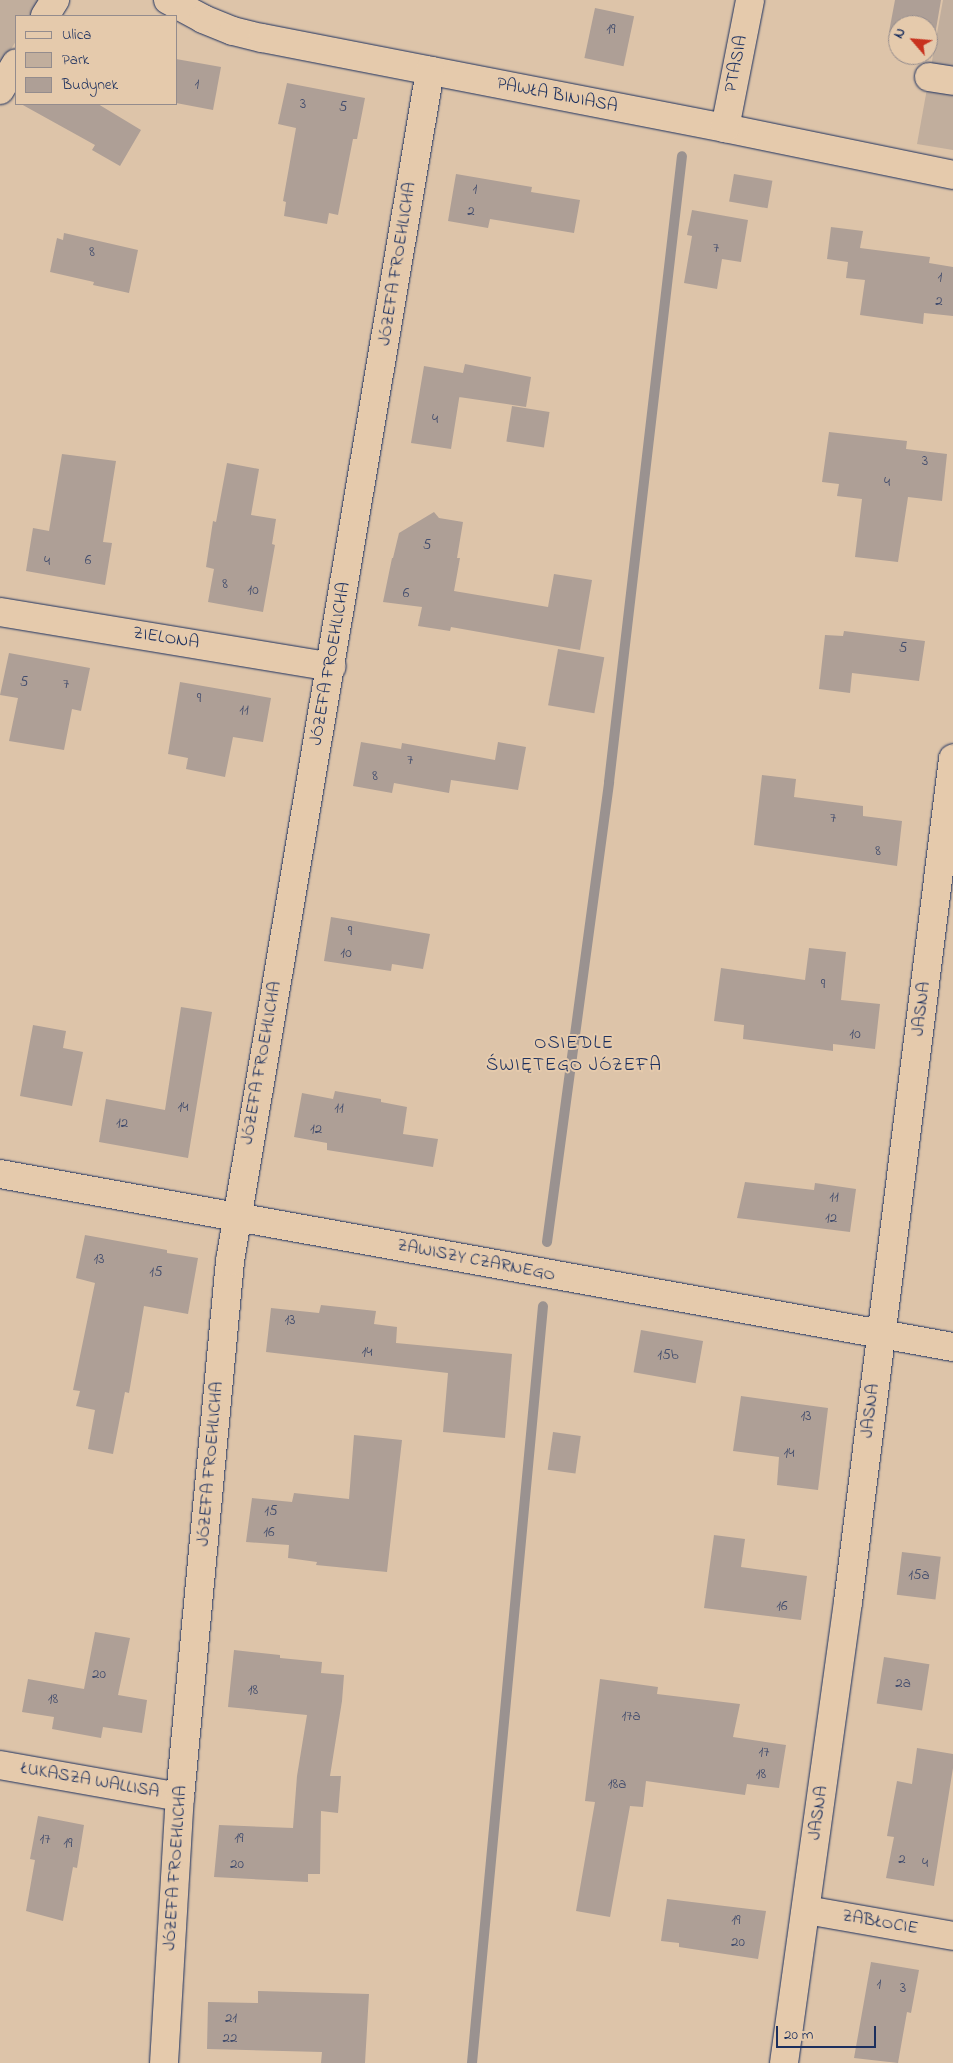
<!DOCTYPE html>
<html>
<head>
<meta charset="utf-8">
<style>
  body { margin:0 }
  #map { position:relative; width:953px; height:2063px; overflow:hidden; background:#ddc4a9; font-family:"Indie Flower",sans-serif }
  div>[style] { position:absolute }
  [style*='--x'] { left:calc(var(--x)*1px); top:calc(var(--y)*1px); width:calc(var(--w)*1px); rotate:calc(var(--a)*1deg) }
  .green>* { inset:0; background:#c1ae9d }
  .stream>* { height:10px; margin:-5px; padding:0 5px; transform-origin:5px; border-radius:5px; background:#9a9290 }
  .building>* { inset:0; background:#ae9f96; transform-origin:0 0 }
  .roads { filter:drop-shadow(0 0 1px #1b2f5e) drop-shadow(0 0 1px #1b2f5e) }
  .minor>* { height:28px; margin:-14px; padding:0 14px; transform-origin:14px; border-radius:14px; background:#e5caac }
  span { translate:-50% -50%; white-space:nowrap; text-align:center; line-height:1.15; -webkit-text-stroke:4px #e5caac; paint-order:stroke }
  .number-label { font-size:15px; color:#404b6c }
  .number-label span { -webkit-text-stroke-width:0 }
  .street-label { font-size:18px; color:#1b2f5e }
  .neighbourhood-label { font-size:19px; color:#1b2f5e; letter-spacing:1px }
  .legend { position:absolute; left:15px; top:15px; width:162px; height:90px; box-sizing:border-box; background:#e5caac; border:1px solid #948c8d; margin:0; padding:6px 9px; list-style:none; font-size:15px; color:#1b2f5e }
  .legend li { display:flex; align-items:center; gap:10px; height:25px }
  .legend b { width:25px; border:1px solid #948c8d }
  .north { position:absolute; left:888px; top:15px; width:50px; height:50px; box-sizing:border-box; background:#e5caac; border:1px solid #948c8d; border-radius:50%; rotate:297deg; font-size:14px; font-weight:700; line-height:20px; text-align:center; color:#1b2f5e }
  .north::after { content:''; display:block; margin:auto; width:18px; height:22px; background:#c8321e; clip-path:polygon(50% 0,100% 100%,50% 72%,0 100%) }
  .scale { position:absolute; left:776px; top:2026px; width:100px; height:22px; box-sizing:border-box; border:2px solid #1b2f5e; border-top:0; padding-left:6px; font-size:15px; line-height:18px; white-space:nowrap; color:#1b2f5e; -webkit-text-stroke:4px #e5caac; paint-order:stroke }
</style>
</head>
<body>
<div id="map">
  <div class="green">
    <i style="clip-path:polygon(0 0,41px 0,31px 16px,16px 16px,16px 41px,0 67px)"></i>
    <i style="clip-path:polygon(943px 0,953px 0,953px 150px,917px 144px)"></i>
  </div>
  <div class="stream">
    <i style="--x:547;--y:1242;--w:464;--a:-82.3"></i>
    <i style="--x:609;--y:782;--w:630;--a:-83.35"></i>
    <i style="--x:472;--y:2063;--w:760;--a:-84.64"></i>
  </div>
  <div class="building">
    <i style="clip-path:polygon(895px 0,941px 0,934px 41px,928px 40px,928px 25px,898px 25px,898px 34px,889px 32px)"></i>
    <i style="left:595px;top:8px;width:40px;height:51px;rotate:12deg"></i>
    <i style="clip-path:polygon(176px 59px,221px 67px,213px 110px,176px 103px)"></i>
    <i style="clip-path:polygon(287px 83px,365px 98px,357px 139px,353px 139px,338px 215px,329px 213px,327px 224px,284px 216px,286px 202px,283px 201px,296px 128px,278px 124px)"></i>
    <i style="clip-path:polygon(21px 104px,98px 104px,141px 130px,120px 166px,92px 150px,95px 145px)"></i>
    <i style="clip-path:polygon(456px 174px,532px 187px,531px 192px,580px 200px,574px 233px,490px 219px,488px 228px,448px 221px)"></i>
    <i style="left:734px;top:174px;width:39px;height:28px;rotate:10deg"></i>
    <i style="clip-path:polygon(692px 210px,748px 220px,741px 262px,722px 259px,717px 289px,684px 283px,692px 236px,687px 235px)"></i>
    <i style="clip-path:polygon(831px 227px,863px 231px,860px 248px,930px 257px,929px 263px,953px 267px,953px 316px,924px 313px,923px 324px,860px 315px,865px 280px,846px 278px,848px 262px,827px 259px)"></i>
    <i style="clip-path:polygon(64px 233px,138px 250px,129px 293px,93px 285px,94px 282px,50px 272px,57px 238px,63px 240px)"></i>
    <i style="clip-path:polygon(465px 364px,531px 377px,526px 407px,459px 397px,463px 374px,451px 449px,411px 443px,424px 366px,463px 373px)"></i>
    <i style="left:512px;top:406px;width:38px;height:36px;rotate:9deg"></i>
    <i style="clip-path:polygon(829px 432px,907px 441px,906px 449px,947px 454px,942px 501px,908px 497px,898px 562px,855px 557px,862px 499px,837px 496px,839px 484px,822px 482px)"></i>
    <i style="clip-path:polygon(62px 454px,116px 461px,103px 542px,112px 543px,105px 585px,26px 571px,33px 528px,49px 531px)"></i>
    <i style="clip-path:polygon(227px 463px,259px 469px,251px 515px,276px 519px,272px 544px,275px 545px,263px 612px,208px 602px,214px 569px,206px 567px,213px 521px,216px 522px)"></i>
    <i style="clip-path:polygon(434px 512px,439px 518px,463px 522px,457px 558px,460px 558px,454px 591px,548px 607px,554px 574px,592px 580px,580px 650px,451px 627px,450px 631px,418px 626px,422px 607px,383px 602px,392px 558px,393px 558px,399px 533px)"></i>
    <i style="clip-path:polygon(844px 631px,925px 641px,919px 681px,852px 673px,850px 693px,819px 689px,825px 635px,843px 636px)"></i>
    <i style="left:558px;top:649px;width:47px;height:57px;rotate:10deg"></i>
    <i style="clip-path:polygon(9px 653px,90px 668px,81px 711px,72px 709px,64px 750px,9px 741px,18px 698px,0 695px)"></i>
    <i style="clip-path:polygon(180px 682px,271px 698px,263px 742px,233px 737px,225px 777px,186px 769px,188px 758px,168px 754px)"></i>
    <i style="clip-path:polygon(361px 742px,401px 749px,402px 743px,495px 760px,498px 742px,526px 747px,518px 790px,451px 780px,449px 793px,394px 783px,392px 793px,353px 786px)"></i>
    <i style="clip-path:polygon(762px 775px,796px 779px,794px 797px,863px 806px,863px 816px,902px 821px,897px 866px,754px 845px)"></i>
    <i style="clip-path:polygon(331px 917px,430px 934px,423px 969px,392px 964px,391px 971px,324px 961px)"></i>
    <i style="clip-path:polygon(809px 948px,846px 952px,841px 1000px,880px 1004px,875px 1049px,833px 1044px,833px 1051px,743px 1039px,744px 1025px,714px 1021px,721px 968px,805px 980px)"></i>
    <i style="clip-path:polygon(181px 1007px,212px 1012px,188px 1158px,99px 1142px,106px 1099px,165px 1110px)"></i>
    <i style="clip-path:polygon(33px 1025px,66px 1031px,63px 1048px,83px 1052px,72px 1106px,20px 1096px)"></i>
    <i style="clip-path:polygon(335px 1091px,381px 1099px,381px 1102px,407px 1107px,403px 1134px,438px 1139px,433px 1167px,327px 1150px,327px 1143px,294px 1137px,302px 1093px,333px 1099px)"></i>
    <i style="clip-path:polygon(745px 1182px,814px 1190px,815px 1183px,856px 1189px,850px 1232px,737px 1218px)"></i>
    <i style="clip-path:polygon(85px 1235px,167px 1250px,167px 1253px,198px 1258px,188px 1314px,144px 1306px,129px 1393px,125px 1392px,113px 1454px,88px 1449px,95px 1410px,76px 1406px,80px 1391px,73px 1390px,95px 1283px,76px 1278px)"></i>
    <i style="clip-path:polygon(321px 1305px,376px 1311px,374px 1324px,397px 1327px,396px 1343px,512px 1354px,505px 1438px,443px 1432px,448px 1373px,266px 1352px,271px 1308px,319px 1313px)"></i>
    <i style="left:641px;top:1330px;width:63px;height:43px;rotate:10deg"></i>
    <i style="clip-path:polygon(741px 1396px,828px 1408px,818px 1490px,777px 1485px,779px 1457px,733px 1451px)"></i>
    <i style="left:553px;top:1432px;width:28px;height:38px;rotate:8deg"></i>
    <i style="clip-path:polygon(354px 1435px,402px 1440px,387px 1572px,316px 1565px,317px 1562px,288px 1558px,289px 1545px,246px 1542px,252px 1498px,292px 1502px,294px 1493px,349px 1499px)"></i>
    <i style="clip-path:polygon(714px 1535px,745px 1539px,741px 1567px,807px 1576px,801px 1620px,704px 1608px)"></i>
    <i style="left:902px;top:1552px;width:39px;height:43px;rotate:7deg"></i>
    <i style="clip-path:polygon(95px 1632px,130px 1638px,118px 1695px,147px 1700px,142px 1733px,103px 1727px,101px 1738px,52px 1729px,54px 1717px,22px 1712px,28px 1679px,84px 1689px)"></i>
    <i style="clip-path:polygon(234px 1650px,280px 1655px,280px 1658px,322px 1662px,321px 1673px,344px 1675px,342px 1701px,330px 1776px,341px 1776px,338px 1813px,321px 1811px,320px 1874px,308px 1874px,308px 1882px,214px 1877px,219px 1825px,293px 1828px,297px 1776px,307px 1715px,228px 1707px)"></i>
    <i style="left:884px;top:1657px;width:46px;height:47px;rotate:9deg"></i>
    <i style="clip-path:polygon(600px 1679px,658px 1687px,657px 1694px,740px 1704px,733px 1737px,786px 1745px,779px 1788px,747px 1784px,745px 1795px,646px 1781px,643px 1807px,630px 1806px,610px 1917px,576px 1911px,595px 1802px,585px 1801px)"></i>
    <i style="clip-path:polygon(917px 1748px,953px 1754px,953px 1768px,934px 1886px,886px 1878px,894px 1837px,887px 1836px,897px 1781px,912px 1784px)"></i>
    <i style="clip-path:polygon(38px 1816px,84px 1825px,77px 1868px,73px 1867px,63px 1921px,26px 1911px,35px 1860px,30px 1859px)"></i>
    <i style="clip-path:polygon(667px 1899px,766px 1911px,758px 1959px,679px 1947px,679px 1943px,661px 1941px)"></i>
    <i style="clip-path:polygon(871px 1962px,919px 1970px,911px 2013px,907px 2012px,898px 2063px,854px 2058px)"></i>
    <i style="clip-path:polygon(258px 1991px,369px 1994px,365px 2063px,321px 2063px,322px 2052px,207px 2049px,208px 2002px,258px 2003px)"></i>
  </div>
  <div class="roads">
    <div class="minor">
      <i style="--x:168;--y:0;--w:40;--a:28"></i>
      <i style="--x:203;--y:19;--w:32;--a:22"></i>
      <i style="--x:233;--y:31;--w:30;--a:14"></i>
      <i style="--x:262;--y:38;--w:472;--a:11"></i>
      <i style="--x:725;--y:128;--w:233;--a:11.6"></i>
      <i style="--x:45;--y:16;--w:19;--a:-58"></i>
      <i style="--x:929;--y:77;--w:24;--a:9"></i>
      <i style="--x:0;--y:90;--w:31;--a:-59"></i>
      <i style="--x:725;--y:128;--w:130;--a:-78.9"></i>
      <i style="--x:0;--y:612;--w:336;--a:9.4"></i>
      <i style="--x:0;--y:1174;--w:969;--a:10.29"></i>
      <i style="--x:0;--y:1765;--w:183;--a:10.1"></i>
      <i style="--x:806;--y:1910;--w:149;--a:10"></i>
      <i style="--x:164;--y:2063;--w:266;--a:-86.6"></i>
      <i style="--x:180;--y:1797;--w:538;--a:-84.67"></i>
      <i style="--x:230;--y:1261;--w:1207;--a:-80.46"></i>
      <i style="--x:784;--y:2063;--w:465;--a:-82.1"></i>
      <i style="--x:848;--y:1602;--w:850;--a:-82.9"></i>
    </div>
  </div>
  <div class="number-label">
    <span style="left:611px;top:30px">19</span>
    <span style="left:197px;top:85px">1</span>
    <span style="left:303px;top:105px">3</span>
    <span style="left:343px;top:108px">5</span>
    <span style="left:475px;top:190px">1</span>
    <span style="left:471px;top:212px">2</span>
    <span style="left:716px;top:249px">7</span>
    <span style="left:92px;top:253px">8</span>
    <span style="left:940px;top:278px">1</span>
    <span style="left:939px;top:302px">2</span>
    <span style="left:435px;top:420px">4</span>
    <span style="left:925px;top:462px">3</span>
    <span style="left:887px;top:483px">4</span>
    <span style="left:427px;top:546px">5</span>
    <span style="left:88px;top:561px">6</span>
    <span style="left:47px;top:562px">4</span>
    <span style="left:225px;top:585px">8</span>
    <span style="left:253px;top:591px">10</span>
    <span style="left:406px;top:594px">6</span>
    <span style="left:903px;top:649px">5</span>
    <span style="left:24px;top:683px">5</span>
    <span style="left:66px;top:685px">7</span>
    <span style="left:199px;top:699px">9</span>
    <span style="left:244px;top:711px">11</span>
    <span style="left:410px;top:761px">7</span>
    <span style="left:375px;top:777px">8</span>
    <span style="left:833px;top:819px">7</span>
    <span style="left:878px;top:852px">8</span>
    <span style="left:350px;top:932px">9</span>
    <span style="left:346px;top:954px">10</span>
    <span style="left:823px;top:985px">9</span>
    <span style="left:855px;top:1035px">10</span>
    <span style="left:183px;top:1108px">14</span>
    <span style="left:339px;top:1109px">11</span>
    <span style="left:122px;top:1124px">12</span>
    <span style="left:316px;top:1130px">12</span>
    <span style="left:834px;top:1198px">11</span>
    <span style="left:831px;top:1219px">12</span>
    <span style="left:99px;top:1260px">13</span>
    <span style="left:156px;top:1273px">15</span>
    <span style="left:290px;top:1321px">13</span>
    <span style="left:367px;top:1353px">14</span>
    <span style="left:668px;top:1356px">15b</span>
    <span style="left:806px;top:1417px">13</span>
    <span style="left:789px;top:1454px">14</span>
    <span style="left:271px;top:1512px">15</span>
    <span style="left:269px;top:1533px">16</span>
    <span style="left:919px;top:1576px">15a</span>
    <span style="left:782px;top:1607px">16</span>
    <span style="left:99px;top:1675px">20</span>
    <span style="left:903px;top:1684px">2a</span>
    <span style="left:253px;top:1691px">18</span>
    <span style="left:53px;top:1700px">18</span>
    <span style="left:631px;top:1717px">17a</span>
    <span style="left:764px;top:1753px">17</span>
    <span style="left:761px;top:1775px">18</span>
    <span style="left:617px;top:1785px">18a</span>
    <span style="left:239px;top:1839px">19</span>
    <span style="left:45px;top:1840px">17</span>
    <span style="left:68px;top:1844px">19</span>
    <span style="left:902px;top:1860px">2</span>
    <span style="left:925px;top:1864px">4</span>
    <span style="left:237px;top:1865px">20</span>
    <span style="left:736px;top:1921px">19</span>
    <span style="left:738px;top:1943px">20</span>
    <span style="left:879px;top:1985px">1</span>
    <span style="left:903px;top:1989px">3</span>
    <span style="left:231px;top:2019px">21</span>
    <span style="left:230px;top:2039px">22</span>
  </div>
  <div class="street-label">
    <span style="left:737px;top:64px;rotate:-79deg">PTASIA</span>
    <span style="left:557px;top:96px;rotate:11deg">PAWŁA BINIASA</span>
    <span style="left:398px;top:264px;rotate:-81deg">JÓZEFA FROEHLICHA</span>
    <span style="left:166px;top:639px;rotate:9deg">ZIELONA</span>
    <span style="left:331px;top:664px;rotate:-80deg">JÓZEFA FROEHLICHA</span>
    <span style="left:922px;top:1009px;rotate:-83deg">JASNA</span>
    <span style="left:262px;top:1063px;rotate:-80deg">JÓZEFA FROEHLICHA</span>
    <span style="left:476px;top:1261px;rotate:11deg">ZAWISZY CZARNEGO</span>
    <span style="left:871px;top:1411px;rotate:-83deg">JASNA</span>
    <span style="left:211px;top:1464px;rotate:-85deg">JÓZEFA FROEHLICHA</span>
    <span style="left:90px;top:1781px;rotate:10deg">ŁUKASZA WALLISA</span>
    <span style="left:819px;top:1813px;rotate:-82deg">JASNA</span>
    <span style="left:176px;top:1868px;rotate:-86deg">JÓZEFA FROEHLICHA</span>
    <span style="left:880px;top:1923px;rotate:10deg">ZABŁOCIE</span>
  </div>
  <div class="neighbourhood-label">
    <span style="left:574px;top:1055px">OSIEDLE<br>ŚWIĘTEGO JÓZEFA</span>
  </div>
  <ul class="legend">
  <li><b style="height:6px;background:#e5caac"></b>Ulica</li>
  <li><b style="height:14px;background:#c1ae9d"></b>Park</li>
  <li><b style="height:14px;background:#ae9f96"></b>Budynek</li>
  </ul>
  <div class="north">N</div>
  <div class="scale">20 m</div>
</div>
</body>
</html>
